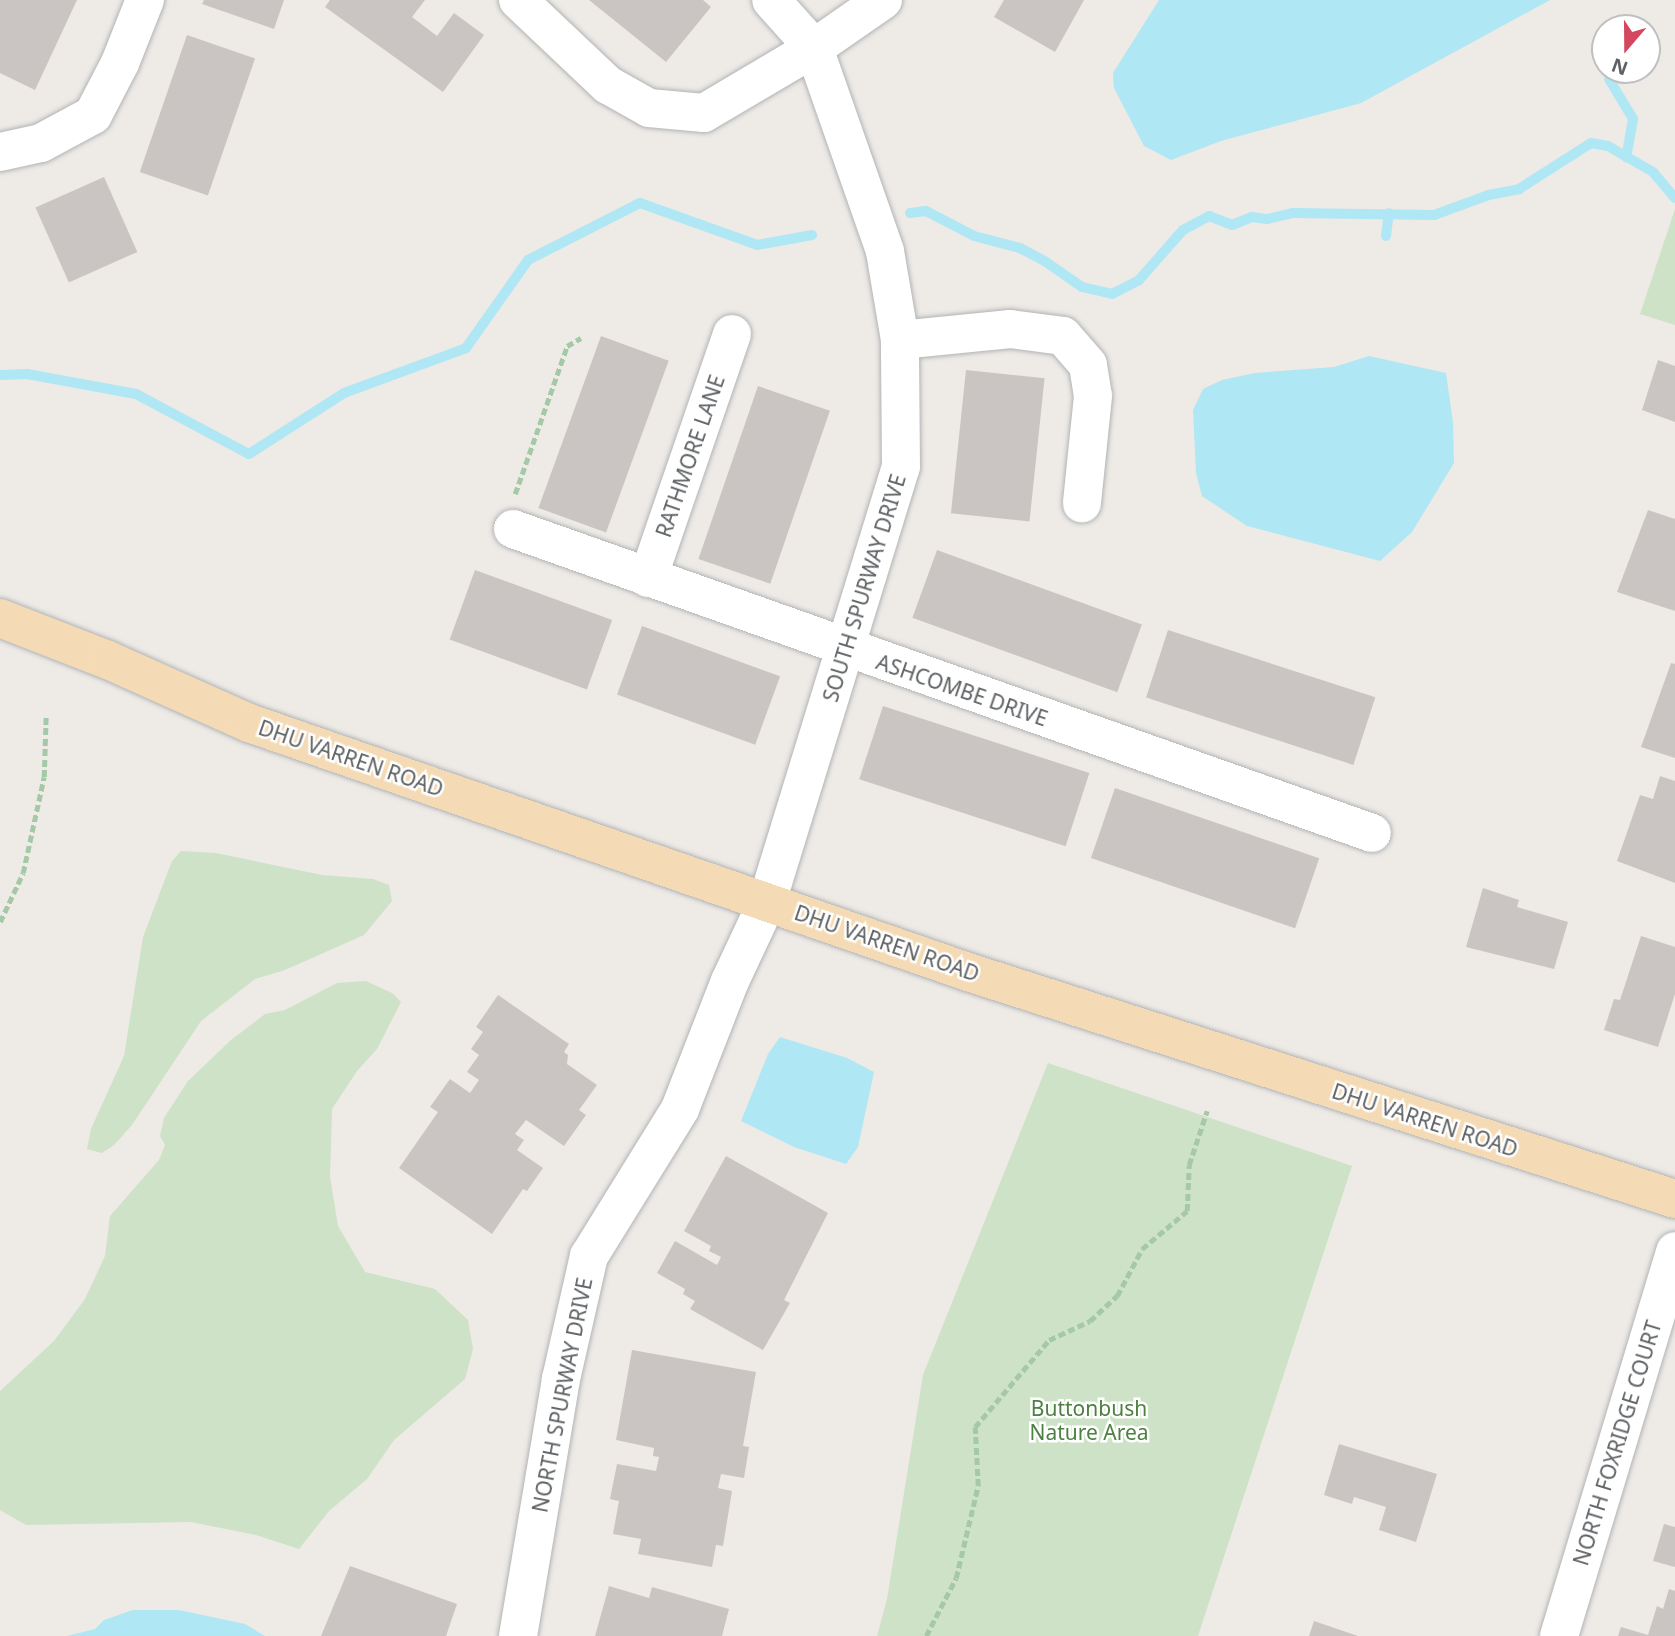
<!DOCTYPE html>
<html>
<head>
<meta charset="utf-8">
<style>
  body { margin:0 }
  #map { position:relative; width:1675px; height:1636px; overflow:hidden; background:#eeeae6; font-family:"Noto Sans",sans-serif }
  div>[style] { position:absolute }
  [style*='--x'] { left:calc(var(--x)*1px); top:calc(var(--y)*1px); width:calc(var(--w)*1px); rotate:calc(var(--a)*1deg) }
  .green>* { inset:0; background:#cde2c6 }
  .water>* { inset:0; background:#b0e7f4 }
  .stream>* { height:10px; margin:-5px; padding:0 5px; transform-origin:5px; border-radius:5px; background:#b0e7f4 }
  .building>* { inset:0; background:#cac5c3; transform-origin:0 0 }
  .path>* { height:4.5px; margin-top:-2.25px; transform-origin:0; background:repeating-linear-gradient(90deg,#a5c9a6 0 7px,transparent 0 10.5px) }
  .roads { filter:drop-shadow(0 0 2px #b1b4b6) drop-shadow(0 0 2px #b1b4b6) }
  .minor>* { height:38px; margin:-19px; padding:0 19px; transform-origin:19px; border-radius:19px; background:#fff }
  .major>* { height:38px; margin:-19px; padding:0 19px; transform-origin:19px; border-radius:19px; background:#f5dbb5 }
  span { translate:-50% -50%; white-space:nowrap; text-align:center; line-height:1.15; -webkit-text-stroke:5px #fff; paint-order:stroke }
  .street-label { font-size:21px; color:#5e6264 }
  .park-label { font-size:21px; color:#4d8041 }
  .north { position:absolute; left:1591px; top:14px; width:70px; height:70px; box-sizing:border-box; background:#fff; border:2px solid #bfc0c1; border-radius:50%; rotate:200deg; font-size:19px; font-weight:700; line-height:28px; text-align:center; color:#5e6264 }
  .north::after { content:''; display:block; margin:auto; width:24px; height:32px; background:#d3485e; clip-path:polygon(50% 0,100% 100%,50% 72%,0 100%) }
</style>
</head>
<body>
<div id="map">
  <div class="green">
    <i style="clip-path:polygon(1675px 209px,1675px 325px,1640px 314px)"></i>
    <i style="clip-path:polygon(181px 851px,216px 853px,322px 875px,373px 879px,389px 885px,392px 901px,364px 935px,285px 970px,255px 979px,201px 1021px,132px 1125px,114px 1145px,102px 1153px,87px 1149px,91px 1129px,124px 1056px,143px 937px,172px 861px)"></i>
    <i style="clip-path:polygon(366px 981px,392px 993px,401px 1002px,377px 1049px,357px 1071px,332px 1109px,330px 1177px,338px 1226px,365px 1272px,435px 1289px,468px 1320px,473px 1349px,465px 1379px,394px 1440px,367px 1479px,329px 1511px,299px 1549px,256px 1535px,191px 1522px,26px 1525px,0 1510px,0 1391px,54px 1341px,85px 1299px,105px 1256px,110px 1216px,159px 1160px,165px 1145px,160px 1136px,164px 1118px,188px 1081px,231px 1040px,265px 1014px,285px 1010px,337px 983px)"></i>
    <i style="clip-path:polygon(1048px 1063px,1352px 1166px,1198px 1636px,877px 1636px,887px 1599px,923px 1375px)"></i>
  </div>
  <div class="water">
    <i style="clip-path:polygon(1159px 0,1550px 0,1361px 103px,1221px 141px,1171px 160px,1144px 146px,1114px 88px,1113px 73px)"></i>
    <i style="clip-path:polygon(1369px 356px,1446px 373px,1453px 422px,1454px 463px,1412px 532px,1380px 561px,1247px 526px,1202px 496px,1196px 473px,1193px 410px,1203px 389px,1222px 380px,1255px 373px,1334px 367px)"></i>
    <i style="clip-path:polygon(780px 1037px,847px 1058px,874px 1072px,858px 1147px,846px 1164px,794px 1147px,741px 1121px,768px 1054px)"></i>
    <i style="clip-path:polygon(133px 1610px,179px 1610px,245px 1624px,265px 1636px,67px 1636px,95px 1629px,104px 1620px)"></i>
  </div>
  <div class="stream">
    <i style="--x:1609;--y:79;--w:47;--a:59"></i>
    <i style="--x:1633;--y:119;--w:39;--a:100"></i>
    <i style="--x:910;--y:213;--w:16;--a:-7"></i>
    <i style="--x:926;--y:211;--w:54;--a:27.5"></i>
    <i style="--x:974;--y:236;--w:48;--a:14.6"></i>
    <i style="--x:1020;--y:248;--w:30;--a:28"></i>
    <i style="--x:1046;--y:262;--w:44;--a:34.8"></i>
    <i style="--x:1082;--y:287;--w:31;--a:13"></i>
    <i style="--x:1112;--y:294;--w:30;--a:-27"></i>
    <i style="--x:1139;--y:280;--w:67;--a:-48.7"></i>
    <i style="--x:1183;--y:230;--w:30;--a:-28"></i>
    <i style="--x:1209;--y:216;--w:25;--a:21"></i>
    <i style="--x:1232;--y:225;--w:22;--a:-22"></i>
    <i style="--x:1252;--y:217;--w:15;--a:8"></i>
    <i style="--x:1267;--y:219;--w:28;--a:-13"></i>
    <i style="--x:1294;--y:213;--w:140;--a:0.8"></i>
    <i style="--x:1434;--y:215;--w:59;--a:-20"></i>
    <i style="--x:1489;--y:195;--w:31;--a:-11"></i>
    <i style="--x:1519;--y:189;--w:85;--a:-32.6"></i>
    <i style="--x:1591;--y:143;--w:17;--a:10"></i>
    <i style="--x:1608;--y:146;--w:52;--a:30"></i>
    <i style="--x:1653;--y:172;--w:34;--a:50"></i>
    <i style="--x:1386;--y:236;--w:23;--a:-83"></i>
    <i style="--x:0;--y:375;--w:27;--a:-2"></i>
    <i style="--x:27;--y:374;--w:111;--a:10.4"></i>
    <i style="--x:136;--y:394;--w:128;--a:28"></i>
    <i style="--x:249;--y:454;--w:113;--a:-32.7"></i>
    <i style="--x:344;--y:393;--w:130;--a:-20.2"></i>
    <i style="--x:466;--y:348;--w:108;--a:-54.8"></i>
    <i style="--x:528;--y:260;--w:126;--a:-27"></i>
    <i style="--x:640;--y:203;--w:124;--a:19.7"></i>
    <i style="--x:757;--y:245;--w:56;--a:-10.3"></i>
  </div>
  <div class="building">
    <i style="clip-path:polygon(0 0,77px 0,35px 90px,0 73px)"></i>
    <i style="clip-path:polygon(204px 0,284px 0,274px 29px,202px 4px)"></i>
    <i style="clip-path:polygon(330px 0,425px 0,412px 17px,437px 36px,454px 13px,484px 35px,443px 92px,325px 7px)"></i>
    <i style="clip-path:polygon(589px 0,703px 0,711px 7px,666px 62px)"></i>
    <i style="clip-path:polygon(1004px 0,1084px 0,1055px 52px,994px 17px)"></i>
    <i style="left:187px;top:35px;width:72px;height:145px;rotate:19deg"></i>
    <i style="left:104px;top:177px;width:82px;height:75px;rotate:66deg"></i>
    <i style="left:601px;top:336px;width:72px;height:183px;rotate:20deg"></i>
    <i style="clip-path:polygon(1658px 360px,1675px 366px,1675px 422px,1642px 410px)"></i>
    <i style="left:966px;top:370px;width:79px;height:144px;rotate:6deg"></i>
    <i style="left:758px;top:386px;width:76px;height:183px;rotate:19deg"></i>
    <i style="clip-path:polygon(1648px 510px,1675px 519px,1675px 611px,1617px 592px)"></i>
    <i style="left:937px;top:550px;width:218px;height:72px;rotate:20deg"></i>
    <i style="left:475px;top:570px;width:146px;height:74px;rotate:20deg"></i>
    <i style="left:642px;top:626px;width:147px;height:73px;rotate:20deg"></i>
    <i style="left:1168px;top:630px;width:218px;height:71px;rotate:18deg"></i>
    <i style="clip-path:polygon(1671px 663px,1675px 664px,1675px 758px,1641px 747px)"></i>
    <i style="left:883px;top:706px;width:217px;height:77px;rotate:18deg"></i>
    <i style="clip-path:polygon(1660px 776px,1675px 781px,1675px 883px,1617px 861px,1640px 795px,1653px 799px)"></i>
    <i style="left:1115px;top:788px;width:216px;height:74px;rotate:19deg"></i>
    <i style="clip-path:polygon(1483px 888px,1519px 900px,1517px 907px,1568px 922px,1554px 969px,1466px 947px)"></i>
    <i style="clip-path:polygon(1641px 936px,1675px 947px,1675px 994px,1658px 1047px,1604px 1030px,1614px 999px,1620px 1000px)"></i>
    <i style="clip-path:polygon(498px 995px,569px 1044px,564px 1052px,568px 1055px,567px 1064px,597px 1085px,579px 1110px,586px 1115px,564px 1146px,526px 1120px,515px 1134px,524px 1140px,517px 1150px,543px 1168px,527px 1191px,523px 1189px,492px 1234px,399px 1168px,438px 1112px,430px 1107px,450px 1079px,470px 1093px,479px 1080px,467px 1072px,479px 1055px,471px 1049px,483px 1032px,476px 1027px)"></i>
    <i style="clip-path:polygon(726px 1156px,828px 1213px,784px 1300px,790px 1303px,763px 1350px,690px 1309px,695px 1301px,683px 1294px,685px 1289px,657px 1273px,675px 1241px,717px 1265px,721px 1257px,709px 1251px,711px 1246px,684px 1231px)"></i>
    <i style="clip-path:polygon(632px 1350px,756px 1372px,743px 1446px,749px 1447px,744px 1478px,721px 1474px,718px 1488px,732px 1491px,723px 1546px,716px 1545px,712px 1567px,638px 1554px,641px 1539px,613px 1534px,619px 1501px,610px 1499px,617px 1464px,656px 1471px,659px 1457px,653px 1456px,654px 1448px,616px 1440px)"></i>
    <i style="clip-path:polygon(1339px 1444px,1437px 1474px,1416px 1542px,1379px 1530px,1386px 1507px,1354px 1497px,1352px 1504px,1324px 1495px)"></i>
    <i style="clip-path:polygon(1664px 1524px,1675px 1527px,1675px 1567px,1653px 1561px)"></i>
    <i style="clip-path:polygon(350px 1566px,457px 1604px,446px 1636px,321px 1636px)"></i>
    <i style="clip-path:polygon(609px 1586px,649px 1598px,652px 1587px,729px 1609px,722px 1636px,595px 1636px)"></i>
    <i style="clip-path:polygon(1669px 1589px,1675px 1591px,1675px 1636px,1618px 1636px,1621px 1627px,1648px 1635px,1657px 1606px,1663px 1609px)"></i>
    <i style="clip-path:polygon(1314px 1621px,1358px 1636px,1309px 1636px)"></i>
  </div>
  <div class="path">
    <i style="--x:515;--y:494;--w:157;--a:-70.6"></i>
    <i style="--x:567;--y:346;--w:16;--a:-30"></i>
    <i style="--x:0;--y:922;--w:54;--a:-64.9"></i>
    <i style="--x:23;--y:873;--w:98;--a:-77.7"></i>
    <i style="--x:44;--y:777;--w:62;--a:-88.2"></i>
    <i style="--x:926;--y:1636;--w:65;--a:-62.7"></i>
    <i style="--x:956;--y:1578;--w:95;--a:-76.6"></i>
    <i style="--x:978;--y:1486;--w:59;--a:-92.9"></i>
    <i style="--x:975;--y:1427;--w:114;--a:-49.6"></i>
    <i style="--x:1049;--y:1340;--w:45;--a:-24.9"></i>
    <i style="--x:1090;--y:1321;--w:37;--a:-43"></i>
    <i style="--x:1117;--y:1296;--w:53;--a:-62"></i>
    <i style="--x:1142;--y:1249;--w:59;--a:-40.2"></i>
    <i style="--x:1187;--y:1211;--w:46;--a:-87.5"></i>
    <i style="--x:1189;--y:1165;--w:57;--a:-71.6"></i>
  </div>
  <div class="roads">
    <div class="minor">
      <i style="--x:518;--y:0;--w:124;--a:43.4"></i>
      <i style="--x:608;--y:85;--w:47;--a:29.3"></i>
      <i style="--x:649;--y:108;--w:55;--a:5.2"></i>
      <i style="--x:704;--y:113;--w:128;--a:-30.6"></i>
      <i style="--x:814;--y:48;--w:84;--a:-34.8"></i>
      <i style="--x:0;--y:152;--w:42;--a:-12.4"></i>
      <i style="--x:41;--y:143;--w:59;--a:-28.3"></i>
      <i style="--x:93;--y:115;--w:59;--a:-62.6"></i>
      <i style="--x:120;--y:63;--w:68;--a:-68.4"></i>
      <i style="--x:900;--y:340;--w:111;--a:-5.7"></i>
      <i style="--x:1010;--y:329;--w:53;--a:7.5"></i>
      <i style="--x:1063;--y:336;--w:38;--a:49"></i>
      <i style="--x:1088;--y:365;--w:31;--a:81"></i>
      <i style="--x:1093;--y:396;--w:108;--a:95.9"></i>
      <i style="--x:513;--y:529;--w:911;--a:19.49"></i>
      <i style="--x:648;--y:578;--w:258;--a:-71"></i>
      <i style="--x:518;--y:1636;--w:261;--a:-80.5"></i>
      <i style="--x:561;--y:1379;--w:126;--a:-77.2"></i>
      <i style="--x:589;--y:1256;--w:173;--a:-58.2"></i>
      <i style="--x:680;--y:1109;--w:137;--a:-68.7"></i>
      <i style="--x:730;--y:981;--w:87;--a:-64.9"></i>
      <i style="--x:767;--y:902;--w:455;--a:-72.9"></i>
      <i style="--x:901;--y:467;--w:127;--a:-90.5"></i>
      <i style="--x:900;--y:340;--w:90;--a:-99.6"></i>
      <i style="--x:885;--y:251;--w:215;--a:-109.3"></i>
      <i style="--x:814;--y:48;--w:64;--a:-131.9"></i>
      <i style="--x:1559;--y:1636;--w:402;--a:-73.2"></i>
    </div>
    <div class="major">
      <i style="--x:0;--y:618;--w:116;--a:21.3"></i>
      <i style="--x:108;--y:660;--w:154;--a:24.1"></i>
      <i style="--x:249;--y:723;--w:761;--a:19.1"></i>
      <i style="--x:968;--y:972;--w:743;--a:17.8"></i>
    </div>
  </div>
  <div class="street-label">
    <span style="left:690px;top:456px;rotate:-71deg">RATHMORE LANE</span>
    <span style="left:864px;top:588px;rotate:-73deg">SOUTH SPURWAY DRIVE</span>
    <span style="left:962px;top:690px;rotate:19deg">ASHCOMBE DRIVE</span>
    <span style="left:351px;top:758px;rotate:19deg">DHU VARREN ROAD</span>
    <span style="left:887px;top:943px;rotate:19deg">DHU VARREN ROAD</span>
    <span style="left:1425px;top:1120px;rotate:18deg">DHU VARREN ROAD</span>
    <span style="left:562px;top:1395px;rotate:-79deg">NORTH SPURWAY DRIVE</span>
    <span style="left:1617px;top:1443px;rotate:-73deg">NORTH FOXRIDGE COURT</span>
  </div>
  <div class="park-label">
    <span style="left:1089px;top:1420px">Buttonbush<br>Nature Area</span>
  </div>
  <div class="north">N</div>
</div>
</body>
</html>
